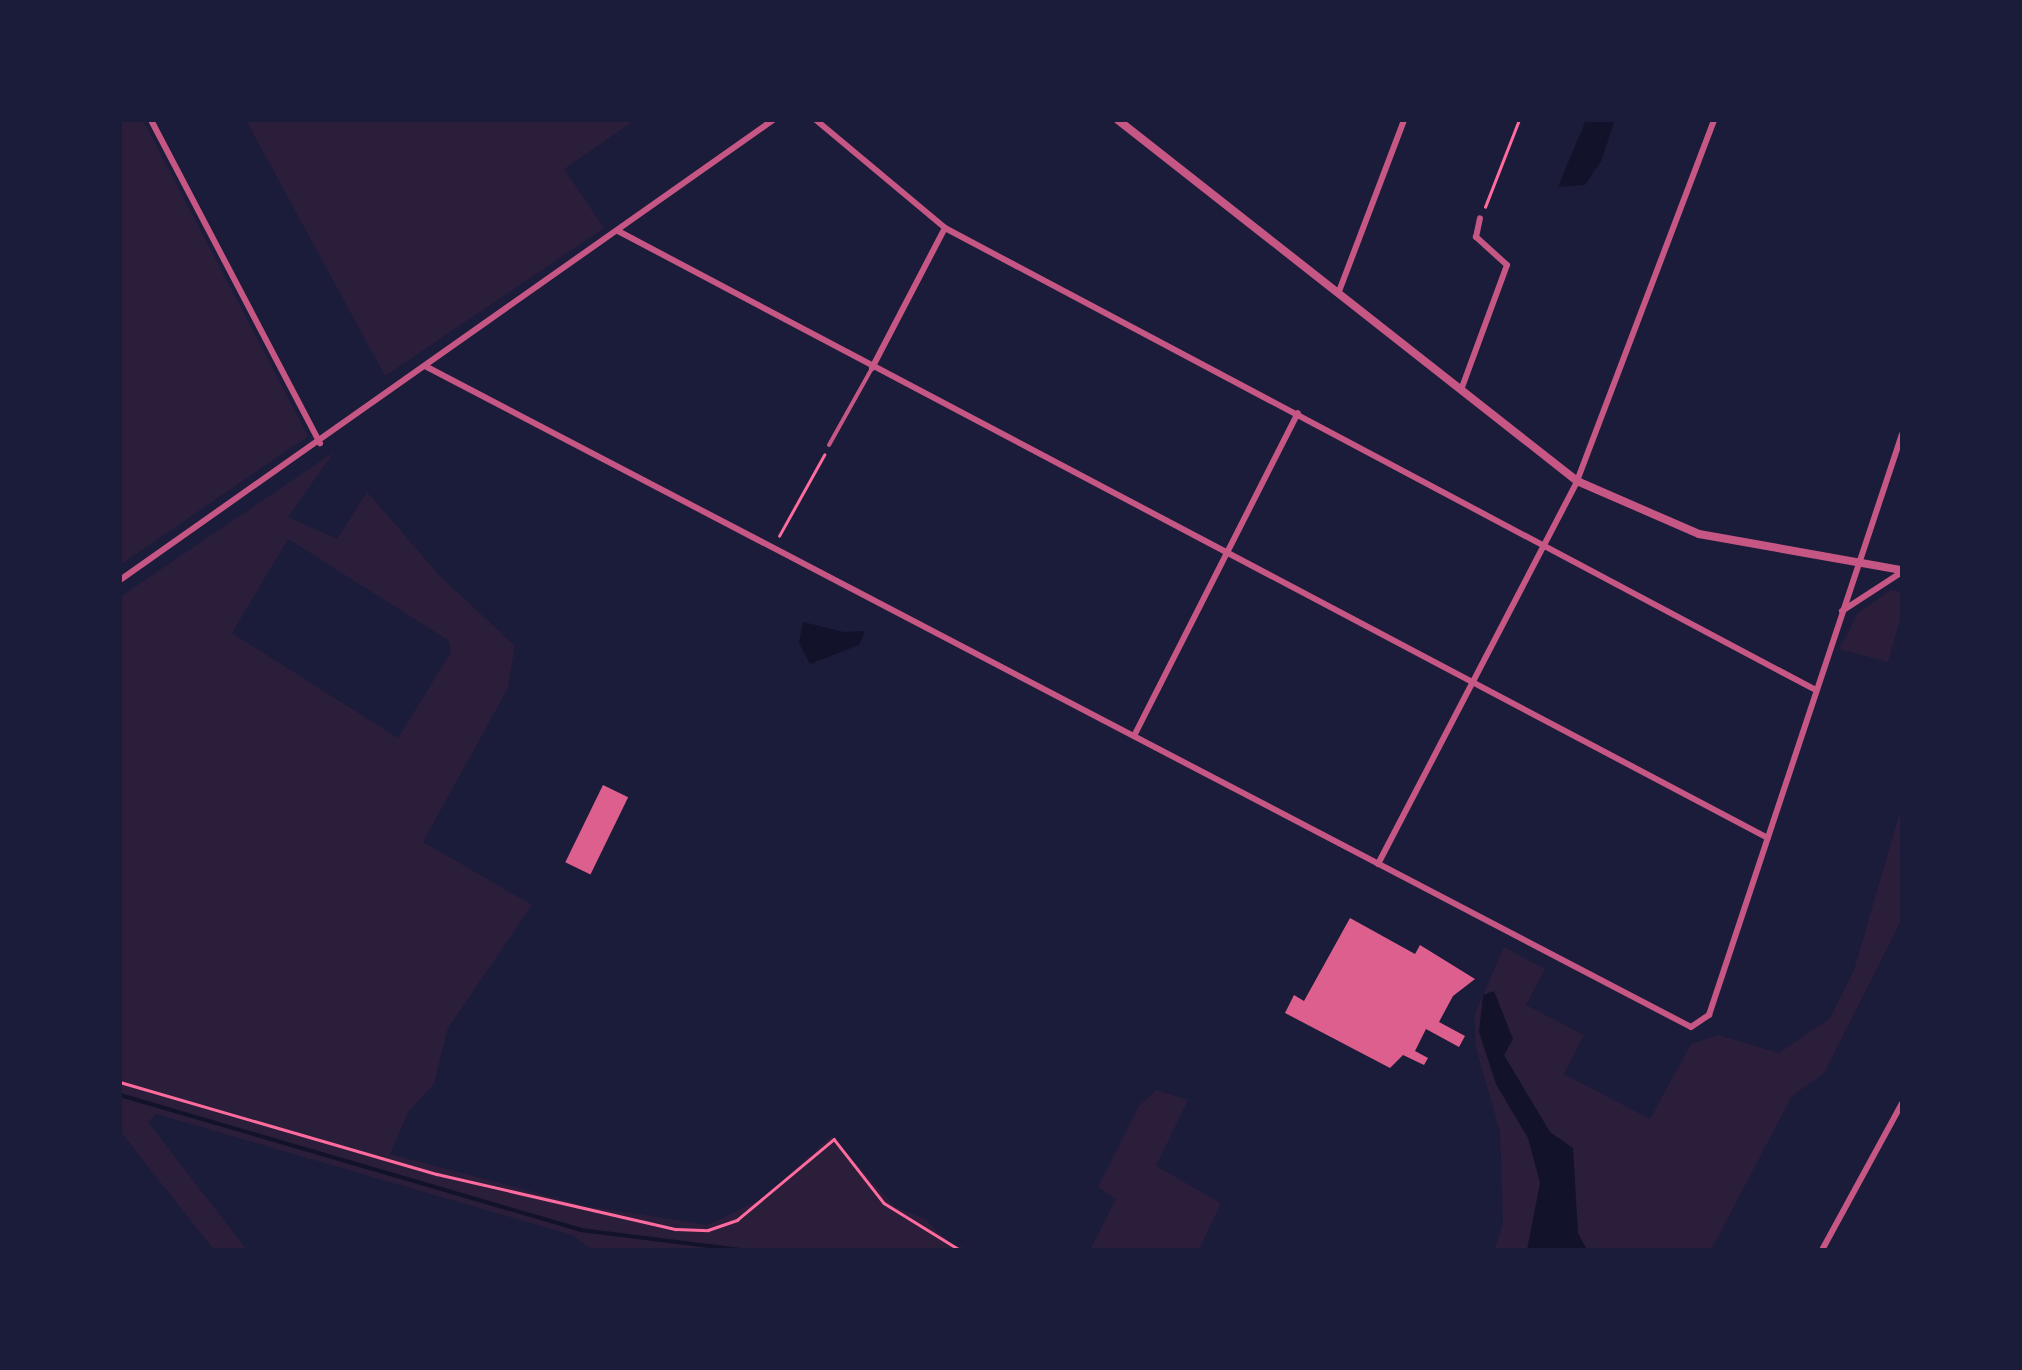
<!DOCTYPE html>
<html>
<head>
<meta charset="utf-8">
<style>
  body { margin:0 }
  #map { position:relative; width:2022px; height:1370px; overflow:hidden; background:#1b1b3a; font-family:"PT Serif",serif }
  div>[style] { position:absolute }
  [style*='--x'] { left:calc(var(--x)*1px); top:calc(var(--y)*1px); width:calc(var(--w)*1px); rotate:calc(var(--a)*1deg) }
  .green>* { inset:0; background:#2a1e3b }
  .water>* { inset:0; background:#12122b }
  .stream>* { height:4px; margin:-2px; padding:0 2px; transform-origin:2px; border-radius:2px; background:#12122b }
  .building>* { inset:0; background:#dd5f8e; transform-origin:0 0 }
  .path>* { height:2.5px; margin:-1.25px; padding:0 1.25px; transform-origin:1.25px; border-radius:1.25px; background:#ff6b9d }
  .service>* { height:4px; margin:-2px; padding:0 2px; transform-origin:2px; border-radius:2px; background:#c65784 }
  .minor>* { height:6px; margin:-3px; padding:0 3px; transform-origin:3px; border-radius:3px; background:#c65784 }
  .tertiary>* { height:8px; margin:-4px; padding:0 4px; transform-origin:4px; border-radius:4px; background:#c65784 }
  span { translate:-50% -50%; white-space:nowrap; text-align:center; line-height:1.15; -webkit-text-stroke:9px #1b1b3a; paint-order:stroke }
  .frame { position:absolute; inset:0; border:122px solid #1b1b3a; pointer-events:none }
</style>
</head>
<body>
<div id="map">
  <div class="green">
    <i style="clip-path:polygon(120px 120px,143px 120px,308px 436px,120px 565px)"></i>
    <i style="clip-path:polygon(246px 120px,635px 120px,564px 169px,604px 228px,385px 376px)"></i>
    <i style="clip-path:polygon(evenodd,334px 452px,288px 517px,337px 539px,367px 492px,441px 577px,515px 646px,508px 688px,423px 842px,532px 905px,448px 1028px,434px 1084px,408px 1112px,390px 1154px,586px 1206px,707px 1225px,762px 1199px,831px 1136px,895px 1207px,925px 1219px,953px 1246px,984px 1250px,592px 1250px,572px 1235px,156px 1114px,148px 1122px,247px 1250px,214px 1250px,120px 1131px,120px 597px,334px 452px,288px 539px,448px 640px,451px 652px,398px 738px,232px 633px,288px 539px)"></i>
    <i style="clip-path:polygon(1891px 590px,1902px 592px,1902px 613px,1888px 662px,1839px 649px,1858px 613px)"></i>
    <i style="clip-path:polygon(1902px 805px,1902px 919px,1824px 1073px,1792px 1096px,1711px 1250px,1494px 1250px,1503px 1223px,1500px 1132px,1475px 1044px,1475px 1013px,1504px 947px,1545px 969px,1526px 1005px,1584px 1035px,1564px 1074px,1650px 1119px,1691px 1044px,1718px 1035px,1779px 1053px,1830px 1018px,1854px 970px)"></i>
    <i style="clip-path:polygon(1156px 1090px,1188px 1100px,1156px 1166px,1221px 1203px,1199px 1250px,1090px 1250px,1116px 1199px,1098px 1187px,1139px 1106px)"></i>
  </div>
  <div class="water">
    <i style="clip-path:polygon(1586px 120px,1615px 120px,1601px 161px,1585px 185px,1558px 187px)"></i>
    <i style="clip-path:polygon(803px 622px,844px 632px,865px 631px,859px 645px,810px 664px,799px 643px)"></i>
    <i style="clip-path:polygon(1494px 991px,1513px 1039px,1504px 1055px,1550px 1132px,1573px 1148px,1578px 1233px,1587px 1250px,1527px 1250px,1540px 1183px,1528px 1138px,1496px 1084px,1479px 1032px,1483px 995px)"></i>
  </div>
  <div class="stream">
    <i style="--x:120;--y:1095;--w:480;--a:16.3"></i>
    <i style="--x:581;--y:1230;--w:161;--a:7.1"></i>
  </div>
  <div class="building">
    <i style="left:603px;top:785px;width:28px;height:86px;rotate:26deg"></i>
    <i style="clip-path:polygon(1350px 918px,1415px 954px,1420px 945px,1475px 979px,1453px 996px,1439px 1022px,1465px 1036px,1459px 1047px,1426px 1029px,1415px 1051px,1428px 1058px,1424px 1065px,1403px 1055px,1390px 1068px,1285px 1013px,1294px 995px,1304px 1001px)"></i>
  </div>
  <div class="path">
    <i style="--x:1485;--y:207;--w:93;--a:-68.7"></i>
    <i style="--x:779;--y:536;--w:93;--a:-60.9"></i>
    <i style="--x:120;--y:1082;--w:330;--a:16.2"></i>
    <i style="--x:437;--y:1174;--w:245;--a:13"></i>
    <i style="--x:676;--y:1229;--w:32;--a:2"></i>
    <i style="--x:708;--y:1230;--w:31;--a:-19"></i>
    <i style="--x:737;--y:1220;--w:126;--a:-39.9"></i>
    <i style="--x:834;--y:1139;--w:81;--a:52"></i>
    <i style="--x:884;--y:1203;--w:89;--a:31.7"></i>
  </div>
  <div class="service">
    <i style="--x:829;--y:445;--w:88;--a:-60.8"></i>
  </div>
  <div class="minor">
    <i style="--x:151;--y:120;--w:365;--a:62.4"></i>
    <i style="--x:816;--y:120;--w:168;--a:39.9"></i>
    <i style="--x:945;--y:228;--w:984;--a:27.95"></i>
    <i style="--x:618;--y:231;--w:1300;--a:27.83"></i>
    <i style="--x:1338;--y:294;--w:186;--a:-69.2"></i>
    <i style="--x:425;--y:366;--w:1428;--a:27.57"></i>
    <i style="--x:1691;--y:1027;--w:22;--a:-34"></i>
    <i style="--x:1709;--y:1015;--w:612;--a:-71.62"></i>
    <i style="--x:872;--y:368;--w:158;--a:-62.5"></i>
    <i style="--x:1461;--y:390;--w:133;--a:-69.8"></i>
    <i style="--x:1507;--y:265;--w:42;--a:-137.9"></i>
    <i style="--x:1476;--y:237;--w:19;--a:-78"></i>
    <i style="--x:120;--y:580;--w:799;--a:-35.16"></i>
    <i style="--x:1842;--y:611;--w:72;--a:-33"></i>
    <i style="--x:1134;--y:736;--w:362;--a:-63.1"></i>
    <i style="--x:1378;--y:864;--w:432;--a:-62.5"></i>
    <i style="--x:1577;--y:481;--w:386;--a:-69.2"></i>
    <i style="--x:1822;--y:1250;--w:167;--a:-61.4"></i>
  </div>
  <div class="tertiary">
    <i style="--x:1118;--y:120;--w:584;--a:38.18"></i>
    <i style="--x:1577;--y:481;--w:133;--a:23.5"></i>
    <i style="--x:1699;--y:534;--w:206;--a:10.1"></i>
  </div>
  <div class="frame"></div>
</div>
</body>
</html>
